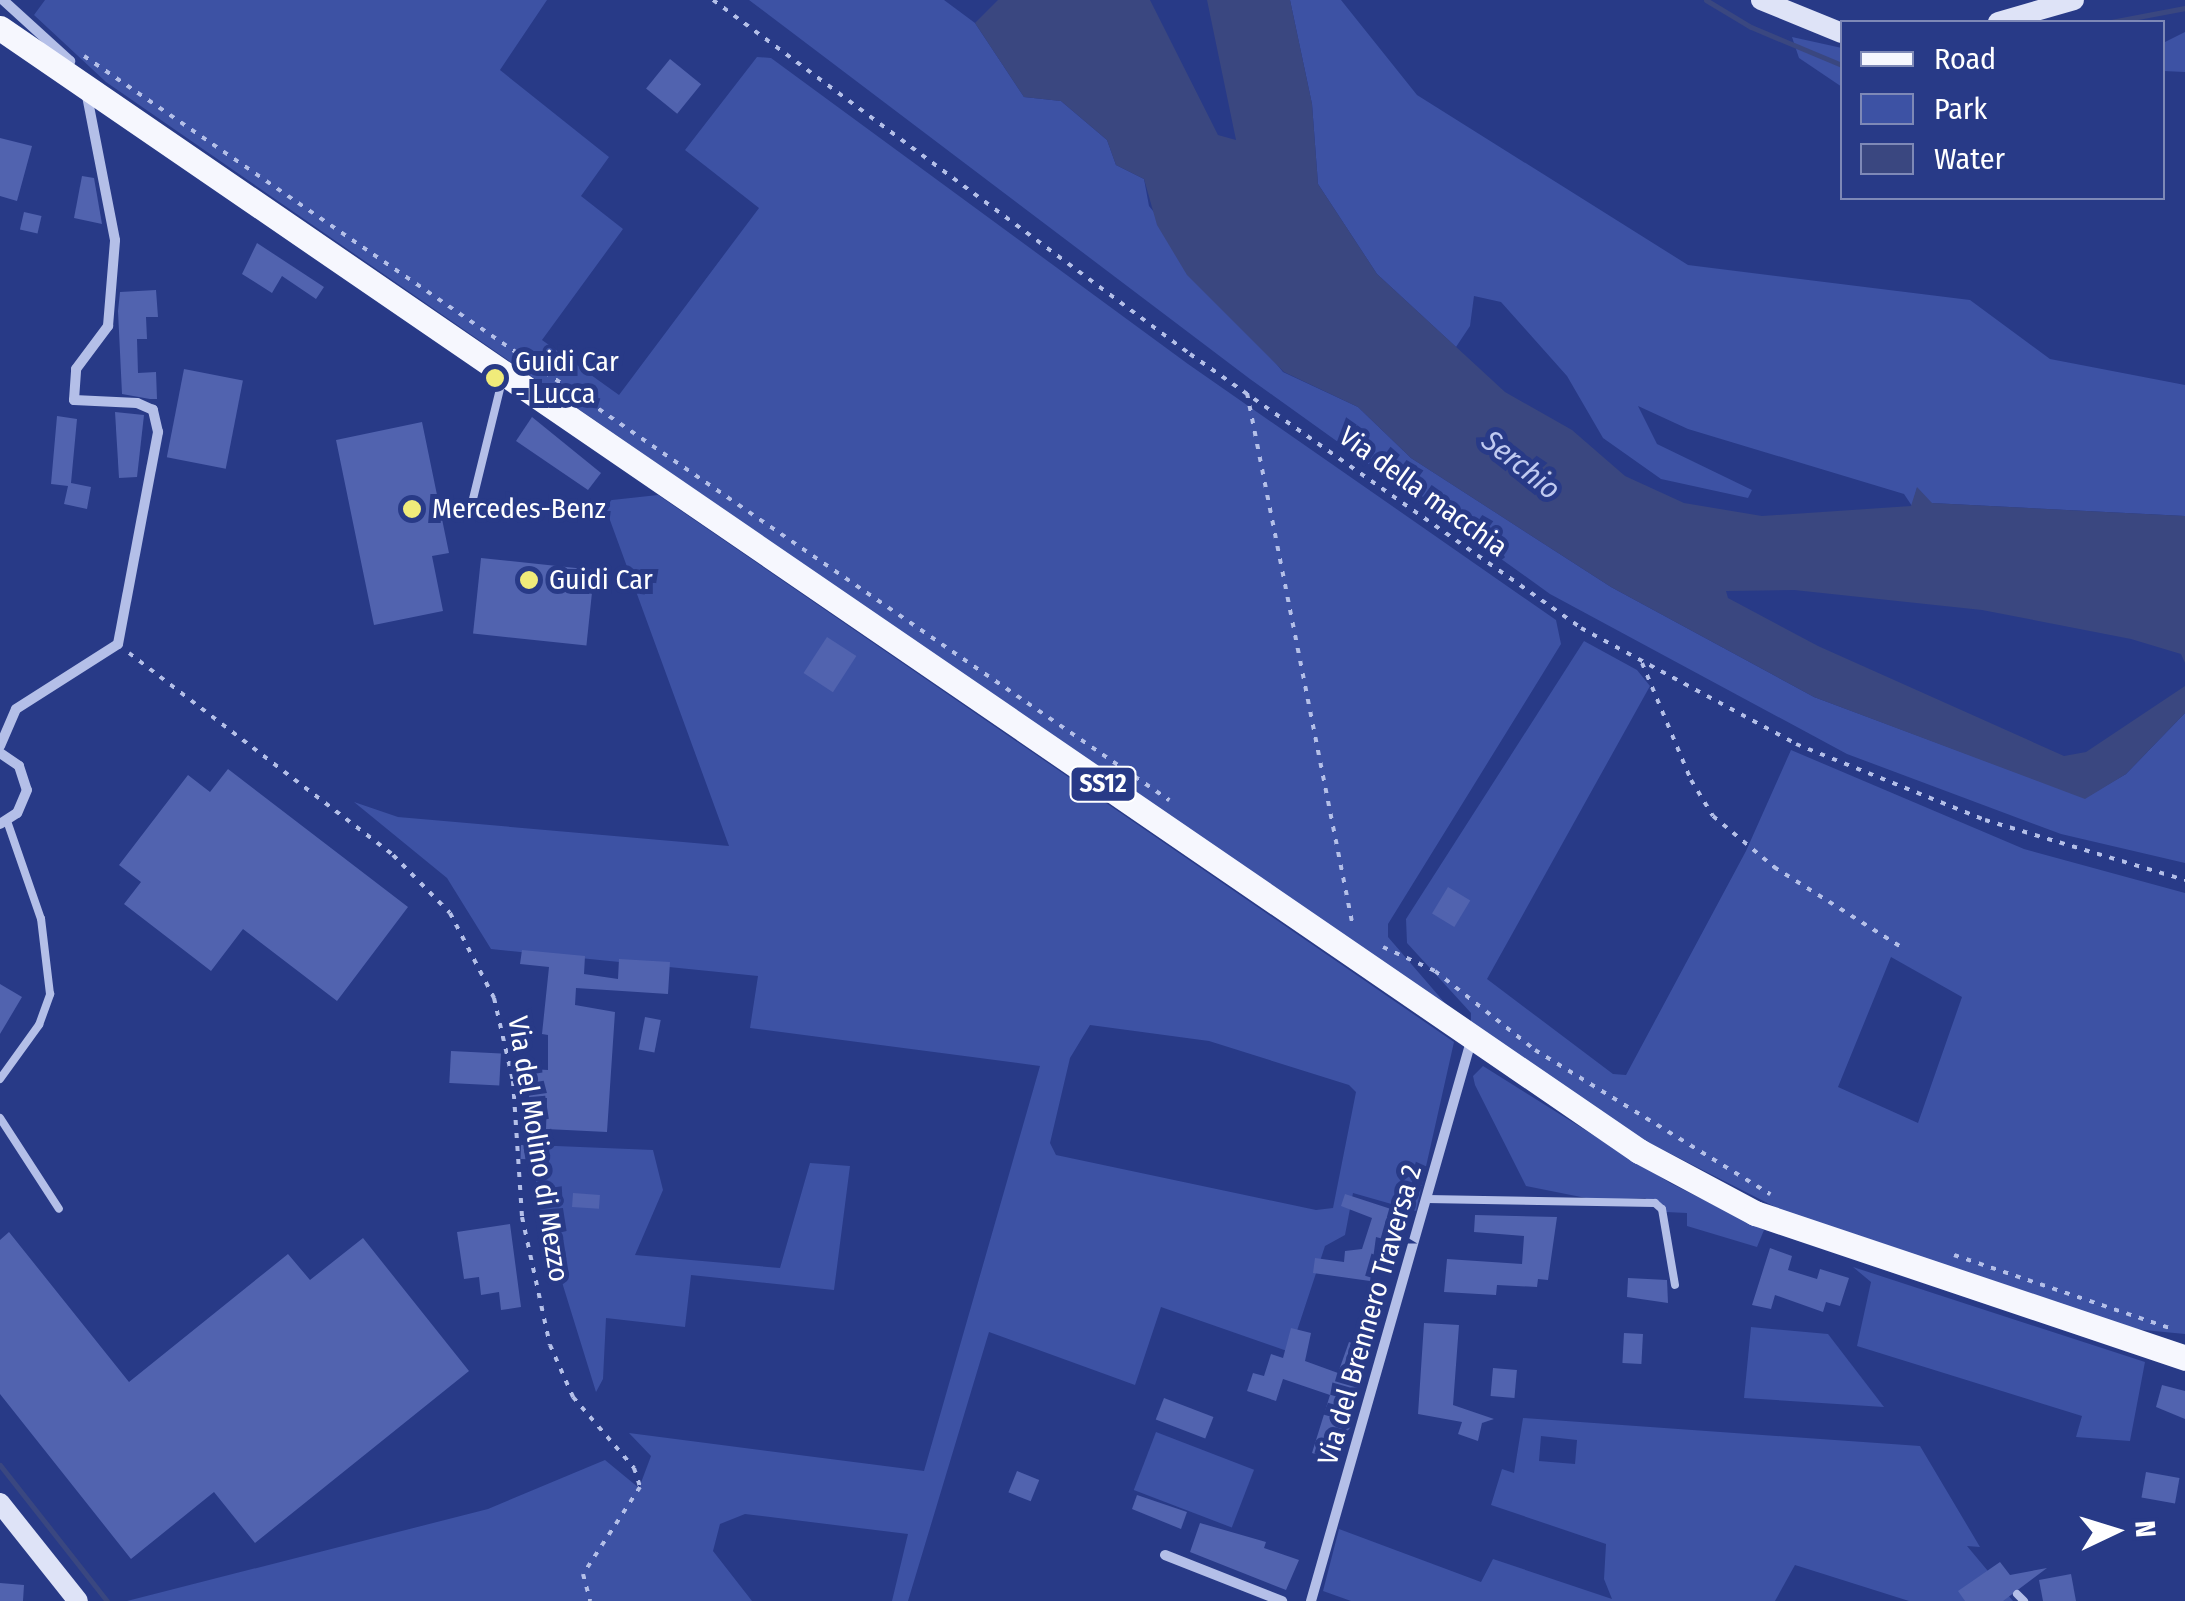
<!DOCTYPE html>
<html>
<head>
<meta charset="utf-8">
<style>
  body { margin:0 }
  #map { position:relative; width:2185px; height:1601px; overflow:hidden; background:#283a87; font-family:"Fira Sans Condensed",sans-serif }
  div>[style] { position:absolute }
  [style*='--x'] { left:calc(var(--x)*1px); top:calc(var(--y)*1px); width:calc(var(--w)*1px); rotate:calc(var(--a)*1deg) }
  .green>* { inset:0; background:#3d52a4; transform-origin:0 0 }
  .water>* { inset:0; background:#3a4780 }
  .stream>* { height:5px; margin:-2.5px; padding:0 2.5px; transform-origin:2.5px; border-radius:2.5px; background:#3a4780 }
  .building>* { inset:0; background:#5163af; transform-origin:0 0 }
  .path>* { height:4px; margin-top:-2px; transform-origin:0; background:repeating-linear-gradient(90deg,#b4bfe8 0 5px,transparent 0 13px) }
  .lane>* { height:8px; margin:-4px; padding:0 4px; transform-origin:4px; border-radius:4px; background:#b4bfe8 }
  .street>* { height:10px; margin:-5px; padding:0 5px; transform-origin:5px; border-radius:5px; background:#b4bfe8 }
  .secondary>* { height:20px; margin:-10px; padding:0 10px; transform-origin:10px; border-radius:10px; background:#dee3f7 }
  .primary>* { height:25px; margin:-12.5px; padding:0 12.5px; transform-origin:12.5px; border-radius:12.5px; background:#f6f7fe }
  .dots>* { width:28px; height:28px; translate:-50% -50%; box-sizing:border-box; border:5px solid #283a87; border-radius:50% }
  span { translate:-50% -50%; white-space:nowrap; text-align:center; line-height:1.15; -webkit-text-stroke:10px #283a87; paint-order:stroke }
  .shield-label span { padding:2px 8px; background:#283a87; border:2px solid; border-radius:8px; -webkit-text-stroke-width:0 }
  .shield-label { font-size:25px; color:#fff; font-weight:700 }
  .poi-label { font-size:28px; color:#fff }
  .left { translate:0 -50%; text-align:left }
  .street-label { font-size:28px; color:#fff }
  .water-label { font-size:30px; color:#c0caf0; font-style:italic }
  .legend { position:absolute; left:1840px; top:20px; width:325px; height:180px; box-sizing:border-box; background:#283a87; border:2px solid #7e89b7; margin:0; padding:12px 18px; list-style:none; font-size:30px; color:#fff }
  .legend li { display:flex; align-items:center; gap:20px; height:50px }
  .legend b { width:50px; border:2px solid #7e89b7 }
  .north { position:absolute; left:2065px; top:1481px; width:100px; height:100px; -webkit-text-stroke:8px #283a87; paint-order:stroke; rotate:86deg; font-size:28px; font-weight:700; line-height:40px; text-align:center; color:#fff }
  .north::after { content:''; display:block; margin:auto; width:35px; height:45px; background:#fff; clip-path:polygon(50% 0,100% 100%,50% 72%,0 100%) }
</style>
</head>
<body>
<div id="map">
  <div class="green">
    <i style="clip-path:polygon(45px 0,547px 0,500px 70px,609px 157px,581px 196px,623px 229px,542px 340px,619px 395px,759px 208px,685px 150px,757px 57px,771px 58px,1188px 364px,1556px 620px,1561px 644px,1388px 924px,1388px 937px,1457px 1017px,106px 82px,34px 15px)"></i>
    <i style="clip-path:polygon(749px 0,944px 0,975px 23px,1024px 97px,1061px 101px,1107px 140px,1116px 165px,1144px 179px,1149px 206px,1283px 372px,1358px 407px,1411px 458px,1611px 587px,1814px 697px,2085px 798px,2126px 774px,2185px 713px,2185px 863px,2061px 834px,1847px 754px,1550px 594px,1250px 379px)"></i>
    <i style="clip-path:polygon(1290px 0,1341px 0,1417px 95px,1688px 265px,1970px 300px,2050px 359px,2185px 385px,2185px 516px,1931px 503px,1917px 488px,1912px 506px,1904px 494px,1688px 429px,1638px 406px,1657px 444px,1752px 490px,1748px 498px,1661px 479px,1603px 438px,1567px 376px,1501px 302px,1474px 296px,1470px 326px,1456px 347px,1377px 274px,1318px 184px,1312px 104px)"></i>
    <i style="clip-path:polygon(2185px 32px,2185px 72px,2163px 71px,2163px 43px)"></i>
    <i style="clip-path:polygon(1792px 37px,1842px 48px,1842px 87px,1799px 58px)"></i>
    <i style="clip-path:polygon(evenodd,658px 495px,1454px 1042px,1416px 1211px,1353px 1193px,1345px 1235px,1325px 1246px,1290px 1352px,1161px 1307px,1135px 1385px,989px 1332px,908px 1601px,892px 1601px,908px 1534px,745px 1514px,720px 1524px,713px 1551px,752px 1601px,127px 1601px,488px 1509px,605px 1460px,639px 1488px,651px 1456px,629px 1433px,924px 1471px,1040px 1066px,750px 1028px,758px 976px,491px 949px,447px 878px,354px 802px,398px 817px,729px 846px,603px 501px,658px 495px,1090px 1025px,1209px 1041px,1349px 1085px,1356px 1092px,1333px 1208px,1316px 1210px,1056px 1155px,1050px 1143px,1070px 1058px,1090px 1025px)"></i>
    <i style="clip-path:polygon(evenodd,1584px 641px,1637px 670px,1650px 686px,1487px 979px,1613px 1074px,1626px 1075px,1746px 851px,1791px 750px,2024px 849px,2185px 893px,2185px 1334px,2123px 1328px,1787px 1213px,1638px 1137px,1471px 1022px,1471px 1013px,1407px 943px,1406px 919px,1584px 641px,1891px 957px,1962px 997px,1918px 1123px,1838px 1087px,1891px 957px)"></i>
    <i style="clip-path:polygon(1483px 1066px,1670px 1183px,1764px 1230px,1757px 1247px,1687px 1226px,1687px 1213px,1666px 1212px,1645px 1198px,1596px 1200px,1526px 1186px,1475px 1085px,1473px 1076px)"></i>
    <i style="clip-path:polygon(532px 1145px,653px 1150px,663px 1190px,635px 1255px,780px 1268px,810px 1163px,850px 1166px,834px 1290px,691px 1275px,685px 1327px,606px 1318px,603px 1379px,596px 1392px,539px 1208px)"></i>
    <i style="clip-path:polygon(1853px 1267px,2145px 1362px,2130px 1441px,2076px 1437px,2082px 1416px,1857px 1346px,1871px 1282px)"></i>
    <i style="clip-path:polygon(1751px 1327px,1828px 1334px,1884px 1407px,1744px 1398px)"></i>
    <i style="clip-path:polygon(evenodd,1523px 1418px,1920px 1446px,1980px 1547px,1967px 1546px,2013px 1601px,1909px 1601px,1795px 1565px,1775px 1601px,1351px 1601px,1323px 1591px,1339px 1529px,1481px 1582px,1493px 1559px,1612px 1599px,1604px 1579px,1606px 1544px,1491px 1505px,1502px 1469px,1514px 1473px,1523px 1418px,1541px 1436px,1577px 1440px,1575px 1464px,1539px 1461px,1541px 1436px)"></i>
    <i style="left:1156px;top:1432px;width:105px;height:62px;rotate:21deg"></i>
  </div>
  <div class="water">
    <i style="clip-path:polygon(998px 0,1150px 0,1218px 135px,1236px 140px,1207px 0,1290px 0,1312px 104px,1318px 184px,1377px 274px,1505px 392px,1572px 430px,1625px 476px,1684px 503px,1762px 516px,1911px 506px,1917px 487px,1932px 503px,2185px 516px,2185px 663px,2181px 654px,2131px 639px,1982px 610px,1794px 590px,1726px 591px,1728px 598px,1818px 646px,2064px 756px,2086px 752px,2185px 686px,2185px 713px,2126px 774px,2085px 799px,1814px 697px,1611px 587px,1411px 458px,1358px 407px,1284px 372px,1187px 275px,1157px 225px,1144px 179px,1116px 165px,1107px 140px,1061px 101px,1024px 97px,975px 23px)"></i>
  </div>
  <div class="stream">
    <i style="--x:1706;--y:0;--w:52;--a:31"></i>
    <i style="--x:1751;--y:27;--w:99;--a:22.7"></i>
    <i style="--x:2111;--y:22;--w:75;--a:-10.7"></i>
    <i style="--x:0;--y:1465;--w:173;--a:51.8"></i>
  </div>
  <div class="building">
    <i style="left:670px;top:59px;width:40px;height:38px;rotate:39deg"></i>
    <i style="clip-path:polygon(0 138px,32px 146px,17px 201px,0 196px)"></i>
    <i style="clip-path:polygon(82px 176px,94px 178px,102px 224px,74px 218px)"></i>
    <i style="left:24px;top:212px;width:18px;height:18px;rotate:13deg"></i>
    <i style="clip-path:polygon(257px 243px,324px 287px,316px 299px,282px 276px,272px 293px,242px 274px)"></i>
    <i style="clip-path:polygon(156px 290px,158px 317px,146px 317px,147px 339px,137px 339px,138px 373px,156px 372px,157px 399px,150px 399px,122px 394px,118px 311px,120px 292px)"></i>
    <i style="left:184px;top:369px;width:60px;height:90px;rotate:11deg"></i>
    <i style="clip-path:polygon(115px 412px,144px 415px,137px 477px,119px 478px)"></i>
    <i style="clip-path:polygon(57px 416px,77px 419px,71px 483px,91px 487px,87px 509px,64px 504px,68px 486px,51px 484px)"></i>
    <i style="clip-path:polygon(532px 417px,601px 473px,588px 490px,516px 441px)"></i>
    <i style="clip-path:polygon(422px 422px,449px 553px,432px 556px,443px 611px,374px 625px,336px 440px)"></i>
    <i style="left:481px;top:558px;width:114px;height:76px;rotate:6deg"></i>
    <i style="left:827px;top:637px;width:35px;height:43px;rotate:33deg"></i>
    <i style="clip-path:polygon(228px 769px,408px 907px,337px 1001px,243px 929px,211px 971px,124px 904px,141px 882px,119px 865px,188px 775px,210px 792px)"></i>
    <i style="left:1448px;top:887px;width:26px;height:31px;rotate:31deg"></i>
    <i style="clip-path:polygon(522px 950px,585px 956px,584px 974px,618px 979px,619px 959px,670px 962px,668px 994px,576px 988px,575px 1005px,615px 1012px,607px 1132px,546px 1129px,547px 1098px,529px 1098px,530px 1069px,548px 1070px,548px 1035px,542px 1034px,549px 967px,520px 964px)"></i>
    <i style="clip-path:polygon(0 984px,22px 997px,0 1034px)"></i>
    <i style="left:645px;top:1017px;width:16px;height:33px;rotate:11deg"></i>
    <i style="left:451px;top:1051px;width:50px;height:32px;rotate:3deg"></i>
    <i style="left:521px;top:1145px;width:24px;height:14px;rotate:2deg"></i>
    <i style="left:573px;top:1193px;width:27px;height:14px;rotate:4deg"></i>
    <i style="clip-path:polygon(1345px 1194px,1394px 1210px,1383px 1239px,1376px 1237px,1370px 1281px,1313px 1273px,1315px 1258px,1344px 1262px,1345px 1251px,1362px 1249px,1372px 1218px,1341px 1206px)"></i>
    <i style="clip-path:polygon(1475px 1215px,1557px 1217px,1548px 1280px,1538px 1279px,1537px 1287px,1497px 1285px,1496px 1295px,1444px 1292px,1447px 1259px,1522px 1264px,1524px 1236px,1474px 1232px)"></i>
    <i style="clip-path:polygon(510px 1224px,521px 1307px,501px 1310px,499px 1292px,481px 1295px,479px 1277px,464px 1279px,457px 1232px)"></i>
    <i style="clip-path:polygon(9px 1232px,129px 1382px,288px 1254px,310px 1280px,363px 1238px,469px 1371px,255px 1543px,214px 1492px,131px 1559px,0 1394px,0 1240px)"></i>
    <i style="clip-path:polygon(1770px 1248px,1792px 1256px,1788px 1270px,1817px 1279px,1820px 1269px,1849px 1278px,1840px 1306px,1826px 1302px,1823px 1312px,1775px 1295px,1771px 1309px,1752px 1305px)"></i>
    <i style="clip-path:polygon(1628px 1278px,1667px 1280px,1668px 1303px,1627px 1297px)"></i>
    <i style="clip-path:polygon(1424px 1323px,1459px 1325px,1453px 1405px,1494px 1419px,1482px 1423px,1478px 1441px,1458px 1434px,1462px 1422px,1418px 1414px)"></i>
    <i style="clip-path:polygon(1291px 1328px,1311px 1333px,1305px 1361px,1338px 1373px,1349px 1342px,1371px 1350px,1352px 1425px,1328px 1458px,1312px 1453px,1330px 1395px,1283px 1379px,1276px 1401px,1247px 1391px,1253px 1373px,1264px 1376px,1271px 1354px,1283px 1358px)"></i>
    <i style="left:1624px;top:1333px;width:19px;height:30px;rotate:3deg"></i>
    <i style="left:1493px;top:1368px;width:24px;height:28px;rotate:5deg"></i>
    <i style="clip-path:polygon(2162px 1385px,2185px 1391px,2185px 1419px,2156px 1407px)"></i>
    <i style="left:1164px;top:1398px;width:53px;height:23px;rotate:21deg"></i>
    <i style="left:1017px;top:1471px;width:24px;height:23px;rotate:22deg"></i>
    <i style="left:2146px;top:1472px;width:34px;height:26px;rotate:10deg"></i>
    <i style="clip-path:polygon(1137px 1495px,1187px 1512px,1181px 1529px,1132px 1509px)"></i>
    <i style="clip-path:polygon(1200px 1523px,1266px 1542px,1264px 1548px,1299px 1560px,1286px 1590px,1190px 1552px)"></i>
    <i style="clip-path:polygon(2000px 1562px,2010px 1575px,2047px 1568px,2003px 1601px,1965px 1601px,1958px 1591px)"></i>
    <i style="clip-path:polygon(2071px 1574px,2076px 1601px,2043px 1601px,2039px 1580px)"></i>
    <i style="clip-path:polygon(0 1583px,24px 1585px,23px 1601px,0 1601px)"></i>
  </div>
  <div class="path">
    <i style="--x:713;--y:0;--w:594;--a:36.58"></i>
    <i style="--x:1190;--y:354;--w:477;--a:35"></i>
    <i style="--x:1581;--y:628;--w:244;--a:28.3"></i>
    <i style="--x:1796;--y:744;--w:204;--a:21.9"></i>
    <i style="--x:1985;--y:820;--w:209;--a:16.7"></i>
    <i style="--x:84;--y:56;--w:1316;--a:34.44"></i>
    <i style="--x:1247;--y:393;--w:544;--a:78.77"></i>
    <i style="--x:129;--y:653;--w:332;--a:37.4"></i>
    <i style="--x:393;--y:855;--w:81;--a:45.5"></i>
    <i style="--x:450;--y:913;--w:96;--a:62.6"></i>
    <i style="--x:494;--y:998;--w:85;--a:77.1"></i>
    <i style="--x:513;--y:1081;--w:136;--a:86.2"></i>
    <i style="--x:522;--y:1217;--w:131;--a:77.7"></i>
    <i style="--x:550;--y:1345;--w:57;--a:66.1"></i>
    <i style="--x:573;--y:1397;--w:94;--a:49.3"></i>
    <i style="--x:634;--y:1468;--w:20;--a:72"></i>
    <i style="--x:640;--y:1487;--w:104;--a:123.2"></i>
    <i style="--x:583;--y:1574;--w:28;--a:75"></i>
    <i style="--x:1642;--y:663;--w:127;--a:67.3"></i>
    <i style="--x:1691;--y:780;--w:42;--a:58.6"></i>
    <i style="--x:1713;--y:816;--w:80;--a:39.9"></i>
    <i style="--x:1774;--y:867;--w:154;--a:32.2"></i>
    <i style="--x:1383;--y:947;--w:57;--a:24.8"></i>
    <i style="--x:1435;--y:971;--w:127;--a:38.3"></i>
    <i style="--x:1535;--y:1050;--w:276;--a:31.5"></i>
    <i style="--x:1954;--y:1255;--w:231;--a:18.7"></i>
  </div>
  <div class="lane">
    <i style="--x:471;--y:507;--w:134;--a:-76.2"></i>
    <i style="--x:0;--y:1079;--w:67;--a:-54.2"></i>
    <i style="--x:39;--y:1025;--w:33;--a:-70"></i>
    <i style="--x:50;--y:994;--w:76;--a:-96.8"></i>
    <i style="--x:41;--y:919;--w:104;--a:-109.1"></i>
    <i style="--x:0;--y:1118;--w:108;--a:57"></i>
    <i style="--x:1427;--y:1199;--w:228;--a:1"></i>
    <i style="--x:1655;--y:1203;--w:9;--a:41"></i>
    <i style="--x:1662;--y:1209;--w:77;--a:80.3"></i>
    <i style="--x:2017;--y:1594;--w:10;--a:45"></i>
  </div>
  <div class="street">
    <i style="--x:3;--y:0;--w:91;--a:42.3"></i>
    <i style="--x:70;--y:61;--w:11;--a:117"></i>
    <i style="--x:0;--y:746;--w:40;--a:-66.6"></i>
    <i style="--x:16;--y:709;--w:121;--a:-32.5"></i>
    <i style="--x:118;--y:644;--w:216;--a:-79.3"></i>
    <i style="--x:158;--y:432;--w:23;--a:-103"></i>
    <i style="--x:153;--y:410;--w:17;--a:-156"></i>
    <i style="--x:137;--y:403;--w:63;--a:-177.3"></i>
    <i style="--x:74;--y:400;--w:31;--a:-86"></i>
    <i style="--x:76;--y:369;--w:54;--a:-53.3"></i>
    <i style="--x:108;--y:326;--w:86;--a:-85.3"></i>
    <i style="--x:115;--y:240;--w:152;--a:-101"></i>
    <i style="--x:0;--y:753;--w:23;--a:34"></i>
    <i style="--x:19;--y:766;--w:25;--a:72"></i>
    <i style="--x:27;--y:790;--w:25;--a:113"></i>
    <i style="--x:17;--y:813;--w:20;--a:147"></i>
    <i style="--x:1165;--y:1555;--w:126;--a:21.5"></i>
    <i style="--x:1311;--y:1601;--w:582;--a:-74.05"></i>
  </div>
  <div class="secondary">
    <i style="--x:1761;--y:0;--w:87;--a:22.2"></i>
    <i style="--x:1998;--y:22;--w:79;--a:-16.1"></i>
    <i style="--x:0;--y:1503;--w:125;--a:51.5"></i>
  </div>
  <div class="primary">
    <i style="--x:0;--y:28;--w:1987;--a:34.42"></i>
    <i style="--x:1639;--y:1151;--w:132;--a:28.1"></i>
    <i style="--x:1755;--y:1213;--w:454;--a:18.6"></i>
  </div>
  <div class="dots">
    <i style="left:495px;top:378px;background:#f0eb7a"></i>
    <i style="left:412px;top:509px;background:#f0eb7a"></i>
    <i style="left:529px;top:580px;background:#f0eb7a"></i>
  </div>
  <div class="shield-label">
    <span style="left:1103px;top:784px">SS12</span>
  </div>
  <div class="poi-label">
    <span class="left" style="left:515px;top:378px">Guidi Car<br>- Lucca</span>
    <span class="left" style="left:432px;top:509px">Mercedes-Benz</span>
    <span class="left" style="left:549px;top:580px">Guidi Car</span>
  </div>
  <div class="street-label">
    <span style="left:1423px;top:492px;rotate:36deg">Via della macchia</span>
    <span style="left:538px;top:1149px;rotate:81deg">Via del Molino di Mezzo</span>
    <span style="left:1370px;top:1315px;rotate:-74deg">Via del Brennero Traversa 2</span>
  </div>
  <div class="water-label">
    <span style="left:1521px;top:465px;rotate:39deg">Serchio</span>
  </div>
  <ul class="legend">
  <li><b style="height:12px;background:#f6f7fe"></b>Road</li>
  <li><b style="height:28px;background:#3d52a4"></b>Park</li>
  <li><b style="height:28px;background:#3a4780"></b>Water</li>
  </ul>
  <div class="north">N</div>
</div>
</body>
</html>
